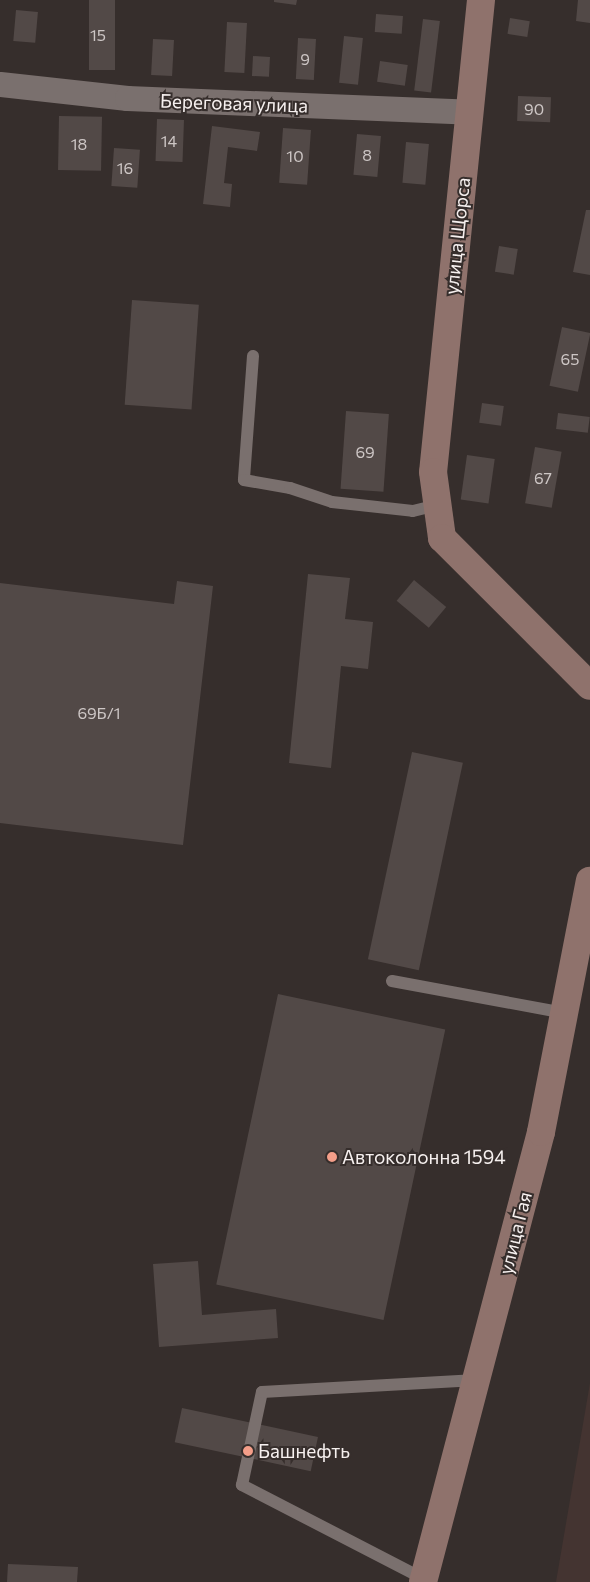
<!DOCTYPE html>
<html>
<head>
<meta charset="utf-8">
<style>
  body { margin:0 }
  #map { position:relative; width:590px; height:1582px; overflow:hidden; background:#362e2c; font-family:Commissioner,sans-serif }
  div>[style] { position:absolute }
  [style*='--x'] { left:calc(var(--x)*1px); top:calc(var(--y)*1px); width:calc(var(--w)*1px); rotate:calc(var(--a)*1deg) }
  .built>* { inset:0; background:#443431 }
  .building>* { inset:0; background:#524947; transform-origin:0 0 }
  .service>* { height:12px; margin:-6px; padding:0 6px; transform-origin:6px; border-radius:6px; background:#7a706e }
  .minor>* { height:25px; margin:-12.5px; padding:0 12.5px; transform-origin:12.5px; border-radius:12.5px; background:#7a706e }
  .secondary>* { height:28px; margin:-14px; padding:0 14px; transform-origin:14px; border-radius:14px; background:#8f726c }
  .dots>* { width:14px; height:14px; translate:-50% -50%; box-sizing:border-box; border:2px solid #362e2c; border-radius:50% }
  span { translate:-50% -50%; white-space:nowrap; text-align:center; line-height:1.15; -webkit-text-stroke:4px #362e2c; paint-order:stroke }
  .number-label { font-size:16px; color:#cdc6c5 }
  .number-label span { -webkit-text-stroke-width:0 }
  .street-label { font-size:19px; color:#f6f0ef }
  .poi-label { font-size:19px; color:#f6f0ef }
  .left { translate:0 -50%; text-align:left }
</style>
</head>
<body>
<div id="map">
  <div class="built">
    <i style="clip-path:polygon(590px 1383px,590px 1582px,556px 1582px)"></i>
  </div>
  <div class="building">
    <i style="left:89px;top:0;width:26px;height:70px"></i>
    <i style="clip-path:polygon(274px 0,297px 0,296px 5px,274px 2px)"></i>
    <i style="clip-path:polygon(578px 0,590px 0,590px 23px,576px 21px)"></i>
    <i style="left:16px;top:10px;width:22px;height:31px;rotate:5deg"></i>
    <i style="left:376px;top:14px;width:27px;height:18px;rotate:4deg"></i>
    <i style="left:510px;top:18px;width:20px;height:16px;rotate:9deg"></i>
    <i style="left:423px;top:19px;width:17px;height:72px;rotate:7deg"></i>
    <i style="left:227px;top:22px;width:20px;height:50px;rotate:3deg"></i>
    <i style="left:344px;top:36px;width:19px;height:47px;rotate:6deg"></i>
    <i style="left:298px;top:38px;width:18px;height:41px;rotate:3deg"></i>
    <i style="left:153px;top:39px;width:21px;height:36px;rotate:3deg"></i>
    <i style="left:253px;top:56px;width:17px;height:20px;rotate:3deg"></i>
    <i style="left:380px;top:61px;width:28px;height:21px;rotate:8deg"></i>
    <i style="left:518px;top:96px;width:33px;height:25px;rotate:2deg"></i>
    <i style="left:59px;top:116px;width:43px;height:54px;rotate:1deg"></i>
    <i style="left:157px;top:119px;width:27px;height:42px;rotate:2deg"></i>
    <i style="clip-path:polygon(212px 126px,260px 132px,257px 151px,228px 147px,224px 183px,232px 184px,230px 207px,203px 204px)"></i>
    <i style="left:283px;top:128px;width:28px;height:55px;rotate:4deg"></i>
    <i style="left:357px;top:134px;width:24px;height:41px;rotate:5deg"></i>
    <i style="left:406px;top:142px;width:23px;height:41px;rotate:5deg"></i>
    <i style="left:114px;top:148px;width:26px;height:38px;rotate:4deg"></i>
    <i style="clip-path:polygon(586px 210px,590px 210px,590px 275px,573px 272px)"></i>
    <i style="left:499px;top:246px;width:19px;height:26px;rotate:9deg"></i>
    <i style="left:132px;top:300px;width:67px;height:105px;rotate:4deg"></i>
    <i style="left:562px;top:327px;width:29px;height:60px;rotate:12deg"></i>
    <i style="left:482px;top:403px;width:22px;height:20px;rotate:8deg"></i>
    <i style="left:346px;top:411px;width:43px;height:78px;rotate:4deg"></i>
    <i style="left:558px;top:413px;width:32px;height:16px;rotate:7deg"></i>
    <i style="left:535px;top:447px;width:27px;height:57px;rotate:10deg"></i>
    <i style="left:467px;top:455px;width:28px;height:45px;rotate:8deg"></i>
    <i style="clip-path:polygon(308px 574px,350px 578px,345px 619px,373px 622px,368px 669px,341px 666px,331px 768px,289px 763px)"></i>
    <i style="left:414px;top:580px;width:42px;height:27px;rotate:40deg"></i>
    <i style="clip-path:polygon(177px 581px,213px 586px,183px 845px,0 823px,0 583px,174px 604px)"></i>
    <i style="left:412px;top:752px;width:52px;height:212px;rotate:12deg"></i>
    <i style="left:278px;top:994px;width:171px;height:297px;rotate:12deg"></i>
    <i style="clip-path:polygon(198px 1261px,202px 1315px,276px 1309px,278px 1338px,159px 1347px,153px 1264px)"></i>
    <i style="left:182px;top:1408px;width:139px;height:35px;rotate:12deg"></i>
    <i style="clip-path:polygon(8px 1564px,78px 1567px,77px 1582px,7px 1582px)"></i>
  </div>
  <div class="service">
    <i style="--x:253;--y:356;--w:124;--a:94.2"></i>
    <i style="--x:244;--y:480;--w:47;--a:9.9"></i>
    <i style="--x:290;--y:488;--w:44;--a:18.4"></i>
    <i style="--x:332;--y:502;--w:81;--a:6.3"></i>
    <i style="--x:413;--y:511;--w:25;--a:-14"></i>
    <i style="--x:392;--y:981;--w:175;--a:10.5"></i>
    <i style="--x:424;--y:1579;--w:205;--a:-152.7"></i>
    <i style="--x:242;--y:1485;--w:95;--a:-77.9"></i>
    <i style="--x:262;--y:1392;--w:215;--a:-3.2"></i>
  </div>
  <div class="minor">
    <i style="--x:0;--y:84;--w:128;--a:6.3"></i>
    <i style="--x:127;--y:98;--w:343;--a:2.3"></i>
  </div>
  <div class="secondary">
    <i style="--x:481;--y:0;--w:474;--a:95.8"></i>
    <i style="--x:433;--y:472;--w:67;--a:82.2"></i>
    <i style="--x:442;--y:538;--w:209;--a:45"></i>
    <i style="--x:423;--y:1582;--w:465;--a:-75.3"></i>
    <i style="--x:541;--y:1132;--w:256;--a:-79"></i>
  </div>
  <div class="dots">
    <i style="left:332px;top:1157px;background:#f49e89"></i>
    <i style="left:248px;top:1451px;background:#f49e89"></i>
  </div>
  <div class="number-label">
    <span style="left:98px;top:35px">15</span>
    <span style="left:305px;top:59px">9</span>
    <span style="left:534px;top:109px">90</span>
    <span style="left:169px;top:141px">14</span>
    <span style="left:79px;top:144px">18</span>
    <span style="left:367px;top:155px">8</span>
    <span style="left:295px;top:156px">10</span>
    <span style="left:125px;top:168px">16</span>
    <span style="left:570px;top:359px">65</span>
    <span style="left:365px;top:452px">69</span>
    <span style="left:543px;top:478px">67</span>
    <span style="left:99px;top:713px">69Б/1</span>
  </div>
  <div class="street-label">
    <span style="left:234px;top:103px;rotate:2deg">Береговая улица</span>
    <span style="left:457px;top:236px;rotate:-84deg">улица Щорса</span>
    <span style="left:515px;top:1233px;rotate:-76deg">улица Гая</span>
  </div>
  <div class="poi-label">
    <span class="left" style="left:342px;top:1157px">Автоколонна 1594</span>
    <span class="left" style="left:258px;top:1451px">Башнефть</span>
  </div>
</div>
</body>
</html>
